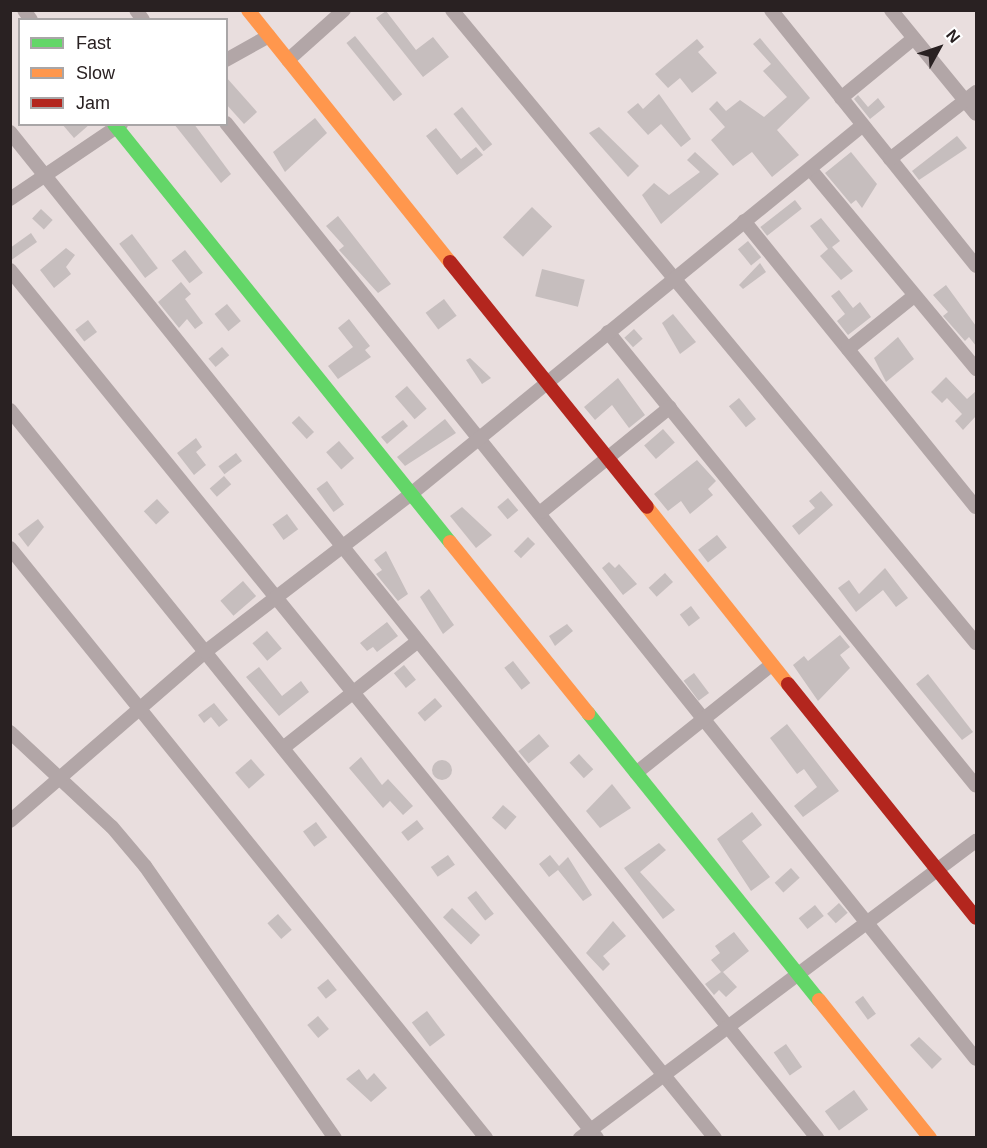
<!DOCTYPE html>
<html>
<head>
<meta charset="utf-8">
<style>
  body { margin:0 }
  #map { position:relative; width:987px; height:1148px; overflow:hidden; background:#e9dede; font-family:Arial,sans-serif }
  div>[style] { position:absolute }
  [style*='--x'] { left:calc(var(--x)*1px); top:calc(var(--y)*1px); width:calc(var(--w)*1px); rotate:calc(var(--a)*1deg) }
  .building>* { inset:0; background:#c6bebe; transform-origin:0 0 }
  .round { border-radius:50% }
  .street>* { height:14px; margin:-7px; padding:0 7px; transform-origin:7px; border-radius:7px; background:#b2a6a7 }
  .fast>* { height:14px; margin:-7px; padding:0 7px; transform-origin:7px; border-radius:7px; background:#63d668 }
  .slow>* { height:14px; margin:-7px; padding:0 7px; transform-origin:7px; border-radius:7px; background:#ff974d }
  .jam>* { height:14px; margin:-7px; padding:0 7px; transform-origin:7px; border-radius:7px; background:#b3261e }
  span { translate:-50% -50%; white-space:nowrap; text-align:center; line-height:1.15; -webkit-text-stroke:5px #fff; paint-order:stroke }
  .frame { position:absolute; inset:0; border:12px solid #292122; pointer-events:none }
  .legend { position:absolute; left:18px; top:18px; width:210px; height:108px; box-sizing:border-box; background:#fff; border:2px solid #a9a6a7; margin:0; padding:8px 10px; list-style:none; font-size:18px; color:#292122 }
  .legend li { display:flex; align-items:center; gap:12px; height:30px }
  .legend b { width:30px; border:2px solid #a9a6a7 }
  .north { position:absolute; left:909px; top:18px; width:60px; height:60px; -webkit-text-stroke:4px #fff; paint-order:stroke; rotate:50deg; font-size:16px; font-weight:700; line-height:24px; text-align:center; color:#292122 }
  .north::after { content:''; display:block; margin:auto; width:21px; height:27px; background:#292122; clip-path:polygon(50% 0,100% 100%,50% 72%,0 100%) }
</style>
</head>
<body>
<div id="map">
  <div class="building">
    <i style="clip-path:polygon(386px 11px,416px 50px,433px 37px,449px 57px,423px 77px,376px 18px)"></i>
    <i style="left:355px;top:36px;width:75px;height:11px;rotate:51deg"></i>
    <i style="clip-path:polygon(760px 38px,810px 98px,777px 130px,799px 155px,772px 177px,752px 152px,733px 166px,711px 140px,725px 127px,709px 109px,717px 101px,726px 111px,740px 100px,764px 117px,787px 97px,763px 71px,771px 64px,753px 44px)"></i>
    <i style="clip-path:polygon(697px 39px,704px 47px,698px 52px,717px 73px,692px 93px,680px 78px,668px 88px,655px 74px)"></i>
    <i style="clip-path:polygon(226px 77px,257px 112px,244px 124px,226px 104px)"></i>
    <i style="clip-path:polygon(659px 94px,691px 139px,681px 147px,661px 124px,648px 135px,627px 112px,638px 103px,643px 109px)"></i>
    <i style="clip-path:polygon(858px 95px,868px 107px,878px 98px,885px 107px,870px 119px,854px 99px)"></i>
    <i style="left:462px;top:107px;width:48px;height:11px;rotate:51deg"></i>
    <i style="clip-path:polygon(315px 118px,327px 133px,285px 172px,273px 152px)"></i>
    <i style="clip-path:polygon(62px 124px,90px 124px,74px 138px)"></i>
    <i style="clip-path:polygon(174px 124px,194px 124px,231px 174px,221px 183px)"></i>
    <i style="clip-path:polygon(599px 127px,639px 166px,628px 177px,589px 133px)"></i>
    <i style="clip-path:polygon(436px 128px,461px 159px,476px 147px,483px 155px,457px 175px,426px 136px)"></i>
    <i style="clip-path:polygon(957px 136px,967px 148px,919px 180px,912px 171px)"></i>
    <i style="clip-path:polygon(695px 152px,719px 174px,661px 224px,642px 195px,654px 183px,669px 195px,700px 172px,687px 160px)"></i>
    <i style="clip-path:polygon(851px 152px,877px 184px,862px 208px,856px 200px,851px 204px,825px 173px)"></i>
    <i style="left:795px;top:200px;width:11px;height:44px;rotate:52deg"></i>
    <i style="left:532px;top:207px;width:28px;height:42px;rotate:44deg"></i>
    <i style="left:41px;top:209px;width:16px;height:13px;rotate:43deg"></i>
    <i style="clip-path:polygon(338px 216px,391px 284px,378px 293px,339px 250px,344px 246px,326px 226px)"></i>
    <i style="clip-path:polygon(821px 218px,840px 241px,832px 247px,853px 271px,841px 280px,820px 256px,828px 249px,810px 226px)"></i>
    <i style="clip-path:polygon(31px 233px,37px 242px,10px 261px,10px 248px)"></i>
    <i style="left:132px;top:234px;width:43px;height:16px;rotate:53deg"></i>
    <i style="left:748px;top:241px;width:21px;height:13px;rotate:51deg"></i>
    <i style="clip-path:polygon(66px 248px,75px 255px,66px 267px,71px 274px,54px 288px,40px 270px)"></i>
    <i style="left:185px;top:250px;width:29px;height:17px;rotate:52deg"></i>
    <i style="clip-path:polygon(760px 263px,766px 272px,743px 289px,739px 285px)"></i>
    <i style="left:542px;top:269px;width:44px;height:28px;rotate:14deg"></i>
    <i style="clip-path:polygon(181px 282px,191px 294px,185px 299px,203px 323px,195px 329px,187px 319px,179px 328px,158px 302px)"></i>
    <i style="clip-path:polygon(946px 285px,976px 326px,976px 346px,969px 337px,965px 341px,943px 316px,948px 312px,933px 295px)"></i>
    <i style="clip-path:polygon(839px 290px,853px 308px,860px 302px,871px 317px,848px 335px,837px 321px,845px 314px,831px 296px)"></i>
    <i style="left:444px;top:299px;width:21px;height:23px;rotate:53deg"></i>
    <i style="left:227px;top:304px;width:22px;height:16px;rotate:51deg"></i>
    <i style="clip-path:polygon(673px 314px,696px 342px,680px 354px,662px 323px)"></i>
    <i style="clip-path:polygon(349px 319px,370px 346px,365px 350px,371px 357px,338px 379px,328px 366px,353px 347px,338px 328px)"></i>
    <i style="left:88px;top:320px;width:15px;height:16px;rotate:53deg"></i>
    <i style="left:634px;top:329px;width:13px;height:13px;rotate:48deg"></i>
    <i style="clip-path:polygon(898px 337px,914px 359px,886px 382px,874px 358px)"></i>
    <i style="left:222px;top:347px;width:11px;height:18px;rotate:49deg"></i>
    <i style="clip-path:polygon(470px 358px,491px 378px,482px 384px,466px 360px)"></i>
    <i style="clip-path:polygon(946px 377px,967px 399px,976px 391px,976px 416px,963px 430px,955px 421px,962px 414px,947px 398px,942px 403px,931px 392px)"></i>
    <i style="clip-path:polygon(618px 378px,645px 415px,629px 428px,612px 405px,595px 420px,584px 407px)"></i>
    <i style="left:407px;top:386px;width:30px;height:16px;rotate:49deg"></i>
    <i style="left:739px;top:398px;width:27px;height:13px;rotate:51deg"></i>
    <i style="left:299px;top:416px;width:22px;height:10px;rotate:47deg"></i>
    <i style="clip-path:polygon(445px 419px,456px 433px,405px 466px,397px 457px)"></i>
    <i style="clip-path:polygon(403px 420px,408px 426px,387px 444px,381px 437px)"></i>
    <i style="left:663px;top:429px;width:18px;height:25px;rotate:49deg"></i>
    <i style="clip-path:polygon(196px 438px,202px 447px,196px 452px,206px 465px,194px 475px,177px 453px)"></i>
    <i style="left:339px;top:441px;width:23px;height:17px;rotate:49deg"></i>
    <i style="left:236px;top:453px;width:10px;height:22px;rotate:53deg"></i>
    <i style="clip-path:polygon(697px 460px,716px 481px,708px 489px,713px 495px,690px 514px,681px 501px,668px 511px,654px 494px)"></i>
    <i style="left:224px;top:476px;width:11px;height:19px;rotate:49deg"></i>
    <i style="left:327px;top:481px;width:29px;height:13px;rotate:54deg"></i>
    <i style="clip-path:polygon(821px 491px,833px 505px,799px 535px,792px 526px,815px 508px,809px 501px)"></i>
    <i style="left:508px;top:498px;width:16px;height:14px;rotate:50deg"></i>
    <i style="left:157px;top:499px;width:18px;height:18px;rotate:47deg"></i>
    <i style="clip-path:polygon(462px 507px,492px 535px,476px 548px,450px 516px)"></i>
    <i style="left:287px;top:514px;width:19px;height:18px;rotate:54deg"></i>
    <i style="clip-path:polygon(38px 519px,44px 527px,28px 547px,18px 534px)"></i>
    <i style="left:717px;top:535px;width:16px;height:24px;rotate:52deg"></i>
    <i style="left:528px;top:537px;width:10px;height:20px;rotate:45deg"></i>
    <i style="clip-path:polygon(386px 551px,408px 594px,398px 601px,376px 574px,382px 570px,374px 560px)"></i>
    <i style="clip-path:polygon(609px 562px,615px 568px,619px 564px,637px 584px,623px 595px,602px 568px)"></i>
    <i style="clip-path:polygon(885px 568px,908px 598px,896px 607px,883px 590px,856px 612px,838px 588px,849px 580px,859px 594px)"></i>
    <i style="left:665px;top:573px;width:12px;height:22px;rotate:48deg"></i>
    <i style="left:243px;top:581px;width:20px;height:30px;rotate:49deg"></i>
    <i style="clip-path:polygon(429px 589px,454px 625px,443px 634px,420px 597px)"></i>
    <i style="left:691px;top:606px;width:15px;height:14px;rotate:53deg"></i>
    <i style="clip-path:polygon(387px 622px,398px 636px,377px 652px,373px 647px,367px 651px,360px 643px)"></i>
    <i style="clip-path:polygon(567px 624px,573px 631px,555px 646px,549px 636px)"></i>
    <i style="left:267px;top:631px;width:23px;height:19px;rotate:50deg"></i>
    <i style="clip-path:polygon(840px 635px,850px 647px,840px 655px,850px 668px,818px 701px,793px 665px,804px 656px,808px 661px)"></i>
    <i style="left:513px;top:661px;width:28px;height:11px;rotate:52deg"></i>
    <i style="left:404px;top:665px;width:19px;height:13px;rotate:51deg"></i>
    <i style="clip-path:polygon(259px 667px,282px 696px,301px 681px,309px 692px,279px 716px,246px 677px)"></i>
    <i style="left:694px;top:673px;width:25px;height:13px;rotate:53deg"></i>
    <i style="clip-path:polygon(928px 674px,973px 732px,962px 740px,916px 684px)"></i>
    <i style="left:435px;top:698px;width:11px;height:23px;rotate:49deg"></i>
    <i style="clip-path:polygon(214px 703px,228px 720px,219px 727px,211px 717px,204px 723px,198px 715px)"></i>
    <i style="clip-path:polygon(787px 724px,839px 791px,803px 817px,794px 806px,817px 787px,804px 769px,797px 774px,770px 738px)"></i>
    <i style="left:539px;top:734px;width:16px;height:27px;rotate:50deg"></i>
    <i style="left:579px;top:754px;width:21px;height:13px;rotate:47deg"></i>
    <i style="clip-path:polygon(361px 757px,382px 785px,388px 779px,413px 806px,403px 815px,390px 801px,383px 808px,349px 768px)"></i>
    <i style="left:251px;top:759px;width:21px;height:21px;rotate:49deg"></i>
    <i class="round" style="left:432px;top:760px;width:20px;height:20px"></i>
    <i style="clip-path:polygon(612px 784px,631px 808px,600px 828px,586px 811px)"></i>
    <i style="left:503px;top:805px;width:18px;height:17px;rotate:41deg"></i>
    <i style="clip-path:polygon(752px 812px,762px 825px,742px 841px,770px 877px,751px 891px,717px 839px)"></i>
    <i style="left:417px;top:820px;width:11px;height:20px;rotate:52deg"></i>
    <i style="left:316px;top:822px;width:19px;height:16px;rotate:54deg"></i>
    <i style="clip-path:polygon(659px 843px,666px 850px,640px 872px,675px 910px,663px 919px,624px 868px)"></i>
    <i style="left:448px;top:855px;width:12px;height:21px;rotate:55deg"></i>
    <i style="clip-path:polygon(550px 855px,559px 866px,568px 857px,592px 895px,583px 901px,558px 870px,549px 877px,539px 864px)"></i>
    <i style="left:791px;top:868px;width:13px;height:22px;rotate:48deg"></i>
    <i style="left:476px;top:891px;width:29px;height:11px;rotate:52deg"></i>
    <i style="left:839px;top:903px;width:13px;height:16px;rotate:48deg"></i>
    <i style="left:815px;top:905px;width:14px;height:21px;rotate:51deg"></i>
    <i style="left:452px;top:908px;width:39px;height:13px;rotate:44deg"></i>
    <i style="left:278px;top:914px;width:21px;height:14px;rotate:49deg"></i>
    <i style="clip-path:polygon(613px 921px,626px 936px,603px 956px,610px 964px,603px 971px,586px 953px)"></i>
    <i style="clip-path:polygon(734px 932px,749px 951px,723px 972px,737px 987px,726px 997px,719px 990px,714px 995px,705px 984px,721px 972px,711px 960px,720px 953px,715px 946px)"></i>
    <i style="left:328px;top:979px;width:14px;height:14px;rotate:51deg"></i>
    <i style="left:863px;top:996px;width:22px;height:10px;rotate:54deg"></i>
    <i style="left:427px;top:1011px;width:30px;height:19px;rotate:53deg"></i>
    <i style="left:318px;top:1016px;width:17px;height:14px;rotate:50deg"></i>
    <i style="clip-path:polygon(919px 1037px,942px 1059px,932px 1069px,910px 1045px)"></i>
    <i style="left:786px;top:1044px;width:28px;height:15px;rotate:55deg"></i>
    <i style="clip-path:polygon(359px 1069px,367px 1080px,374px 1073px,387px 1088px,371px 1102px,346px 1079px)"></i>
    <i style="left:854px;top:1090px;width:24px;height:36px;rotate:54deg"></i>
  </div>
  <div class="street">
    <i style="--x:24;--y:10;--w:12;--a:55"></i>
    <i style="--x:136;--y:10;--w:12;--a:55"></i>
    <i style="--x:452;--y:10;--w:822;--a:50.38"></i>
    <i style="--x:771;--y:10;--w:328;--a:51.3"></i>
    <i style="--x:891;--y:10;--w:134;--a:50.7"></i>
    <i style="--x:226;--y:60;--w:49;--a:-29.2"></i>
    <i style="--x:288;--y:60;--w:75;--a:-41.8"></i>
    <i style="--x:841;--y:98;--w:94;--a:-39.4"></i>
    <i style="--x:226;--y:123;--w:1199;--a:51.3"></i>
    <i style="--x:10;--y:132;--w:1290;--a:51.26"></i>
    <i style="--x:890;--y:159;--w:109;--a:-37.9"></i>
    <i style="--x:811;--y:170;--w:259;--a:50.3"></i>
    <i style="--x:10;--y:199;--w:134;--a:-34"></i>
    <i style="--x:744;--y:221;--w:368;--a:51"></i>
    <i style="--x:10;--y:270;--w:1118;--a:50.92"></i>
    <i style="--x:608;--y:332;--w:584;--a:50.97"></i>
    <i style="--x:848;--y:349;--w:85;--a:-38.8"></i>
    <i style="--x:10;--y:410;--w:935;--a:51.12"></i>
    <i style="--x:541;--y:512;--w:166;--a:-39.1"></i>
    <i style="--x:10;--y:548;--w:758;--a:51.1"></i>
    <i style="--x:10;--y:732;--w:139;--a:43"></i>
    <i style="--x:112;--y:827;--w:51;--a:49.8"></i>
    <i style="--x:145;--y:866;--w:332;--a:55.1"></i>
    <i style="--x:283;--y:748;--w:172;--a:-38.4"></i>
    <i style="--x:636;--y:773;--w:171;--a:-38.6"></i>
    <i style="--x:10;--y:821;--w:258;--a:-40.9"></i>
    <i style="--x:205;--y:652;--w:260;--a:-37.5"></i>
    <i style="--x:411;--y:494;--w:583;--a:-39.23"></i>
    <i style="--x:580;--y:1138;--w:495;--a:-36.9"></i>
  </div>
  <div class="fast">
    <i style="--x:114;--y:124;--w:536;--a:51.21"></i>
    <i style="--x:588;--y:713;--w:368;--a:51.2"></i>
  </div>
  <div class="slow">
    <i style="--x:248;--y:10;--w:323;--a:51.3"></i>
    <i style="--x:647;--y:507;--w:226;--a:51.5"></i>
    <i style="--x:450;--y:542;--w:220;--a:51.1"></i>
    <i style="--x:819;--y:1000;--w:177;--a:51.2"></i>
  </div>
  <div class="jam">
    <i style="--x:450;--y:262;--w:314;--a:51.2"></i>
    <i style="--x:788;--y:684;--w:300;--a:51.2"></i>
  </div>
  <div class="frame"></div>
  <ul class="legend">
  <li><b style="height:8px;background:#63d668"></b>Fast</li>
  <li><b style="height:8px;background:#ff974d"></b>Slow</li>
  <li><b style="height:8px;background:#b3261e"></b>Jam</li>
  </ul>
  <div class="north">N</div>
</div>
</body>
</html>
